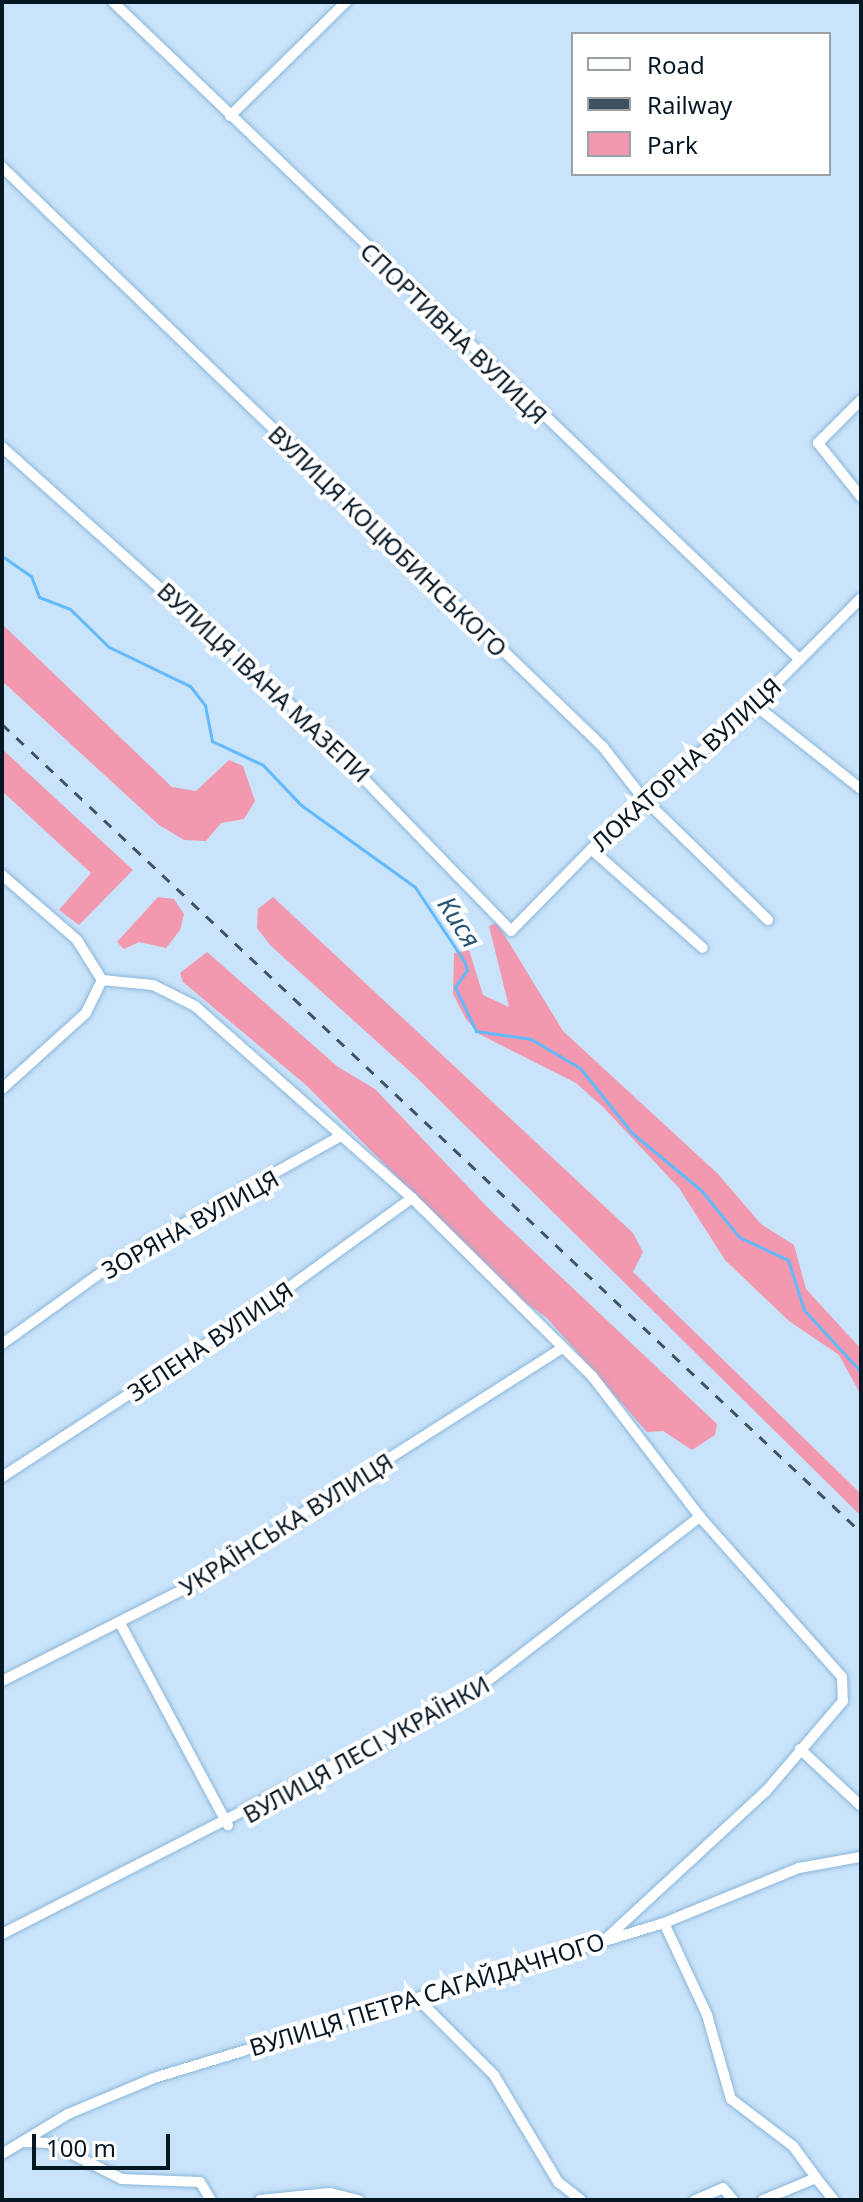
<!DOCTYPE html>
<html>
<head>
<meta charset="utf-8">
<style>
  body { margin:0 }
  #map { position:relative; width:863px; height:2202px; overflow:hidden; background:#c9e3fa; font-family:"Noto Sans",sans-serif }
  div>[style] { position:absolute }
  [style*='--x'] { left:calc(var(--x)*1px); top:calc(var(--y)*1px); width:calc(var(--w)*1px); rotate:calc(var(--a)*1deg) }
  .green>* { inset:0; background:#f298af }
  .stream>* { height:3px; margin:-1.5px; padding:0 1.5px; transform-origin:1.5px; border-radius:1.5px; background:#62b9fb }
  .roads { filter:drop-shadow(0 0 2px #8bb7da) drop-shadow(0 0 2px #8bb7da) }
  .street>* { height:10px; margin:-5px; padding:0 5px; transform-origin:5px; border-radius:5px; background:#fff }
  .rail>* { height:3px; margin-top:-1.5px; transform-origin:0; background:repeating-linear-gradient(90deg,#3f5262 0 10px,transparent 0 20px) }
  span { translate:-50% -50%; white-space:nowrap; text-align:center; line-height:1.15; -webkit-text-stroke:8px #fff; paint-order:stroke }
  .street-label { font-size:24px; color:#061724 }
  .water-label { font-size:26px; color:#265476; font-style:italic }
  .frame { position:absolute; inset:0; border:4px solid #061724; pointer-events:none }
  .legend { position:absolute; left:571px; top:32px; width:260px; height:144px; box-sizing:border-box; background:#fff; border:2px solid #9ba2a7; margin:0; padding:10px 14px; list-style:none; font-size:24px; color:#061724 }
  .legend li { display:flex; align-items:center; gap:16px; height:40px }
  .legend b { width:40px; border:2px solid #9ba2a7 }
  .scale { position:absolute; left:32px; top:2134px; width:138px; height:36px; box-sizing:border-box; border:4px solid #061724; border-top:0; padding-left:10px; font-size:24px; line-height:28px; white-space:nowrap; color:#061724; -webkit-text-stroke:6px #fff; paint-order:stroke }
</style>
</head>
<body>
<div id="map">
  <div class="green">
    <i style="clip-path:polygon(2px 624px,172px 787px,196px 791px,229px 760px,243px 766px,255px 801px,244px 819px,221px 823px,206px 841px,184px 840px,159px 825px,2px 681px)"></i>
    <i style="clip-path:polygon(2px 749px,133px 870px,79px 925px,59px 910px,91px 873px,2px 791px)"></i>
    <i style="clip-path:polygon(158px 897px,174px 899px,184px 914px,180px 930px,166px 948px,139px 942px,124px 949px,117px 942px)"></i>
    <i style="clip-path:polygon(273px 897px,633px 1233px,643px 1252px,633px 1272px,861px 1494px,861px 1516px,415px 1076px,271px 946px,257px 928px,258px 909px)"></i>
    <i style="clip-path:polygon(497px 923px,563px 1031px,718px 1174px,761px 1224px,794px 1245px,806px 1289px,861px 1349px,861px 1395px,839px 1355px,789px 1321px,725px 1260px,679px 1188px,603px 1107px,576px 1083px,479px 1034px,466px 1019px,453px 994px,454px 953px,469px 950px,483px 995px,509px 1007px,489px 926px)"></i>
    <i style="clip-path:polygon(207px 952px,338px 1067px,375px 1089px,492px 1212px,717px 1424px,715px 1435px,692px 1450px,663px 1431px,647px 1432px,547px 1318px,513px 1294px,306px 1085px,183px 982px,180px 973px)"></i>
  </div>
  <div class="stream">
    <i style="--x:2;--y:556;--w:35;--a:35"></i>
    <i style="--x:31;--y:576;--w:22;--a:69"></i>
    <i style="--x:39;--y:597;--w:33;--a:21"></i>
    <i style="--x:70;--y:609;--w:54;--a:44.3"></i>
    <i style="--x:109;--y:647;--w:90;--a:25.7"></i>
    <i style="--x:190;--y:686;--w:24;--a:52"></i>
    <i style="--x:205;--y:705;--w:37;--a:79"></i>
    <i style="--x:212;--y:741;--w:56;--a:25.2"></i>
    <i style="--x:263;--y:765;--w:55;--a:46.5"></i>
    <i style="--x:301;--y:805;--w:140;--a:35.7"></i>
    <i style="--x:415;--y:887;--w:89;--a:56.5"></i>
    <i style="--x:464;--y:961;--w:9;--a:72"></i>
    <i style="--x:467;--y:970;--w:21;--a:125"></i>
    <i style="--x:455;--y:987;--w:49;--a:64.5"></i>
    <i style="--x:476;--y:1031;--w:56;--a:8.3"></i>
    <i style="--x:531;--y:1039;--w:57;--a:30.6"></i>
    <i style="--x:580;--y:1068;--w:83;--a:51.3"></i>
    <i style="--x:632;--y:1133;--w:89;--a:39.6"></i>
    <i style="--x:701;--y:1190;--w:60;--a:51"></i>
    <i style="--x:739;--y:1237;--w:54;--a:25.1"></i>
    <i style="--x:788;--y:1260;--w:52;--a:72.3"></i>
    <i style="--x:804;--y:1310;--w:84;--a:47.4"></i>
  </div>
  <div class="roads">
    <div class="street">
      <i style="--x:113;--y:2;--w:951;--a:43.76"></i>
      <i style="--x:230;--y:116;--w:163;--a:-44.5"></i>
      <i style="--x:2;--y:167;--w:835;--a:43.98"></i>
      <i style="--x:603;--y:747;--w:63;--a:52"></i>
      <i style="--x:642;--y:797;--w:176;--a:44.3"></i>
      <i style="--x:861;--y:400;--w:61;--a:135"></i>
      <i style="--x:818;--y:443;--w:69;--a:51.5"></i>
      <i style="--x:2;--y:447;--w:401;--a:41.8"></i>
      <i style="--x:301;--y:714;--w:302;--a:45.9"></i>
      <i style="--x:511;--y:931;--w:187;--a:-45.6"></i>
      <i style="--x:642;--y:797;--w:109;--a:-37.2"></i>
      <i style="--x:729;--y:731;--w:187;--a:-45.2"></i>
      <i style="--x:755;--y:705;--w:135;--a:38.4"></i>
      <i style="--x:591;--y:849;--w:149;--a:41.5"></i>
      <i style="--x:2;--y:875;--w:99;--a:40.9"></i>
      <i style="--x:77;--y:940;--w:47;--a:58"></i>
      <i style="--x:102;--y:980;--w:37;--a:116"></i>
      <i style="--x:86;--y:1013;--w:113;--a:137.9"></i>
      <i style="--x:102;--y:980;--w:51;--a:5.6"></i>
      <i style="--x:153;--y:985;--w:47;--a:26.6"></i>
      <i style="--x:195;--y:1006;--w:290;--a:41.5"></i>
      <i style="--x:412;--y:1198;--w:253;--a:44.7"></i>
      <i style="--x:592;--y:1376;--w:178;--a:52.5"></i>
      <i style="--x:700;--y:1517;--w:214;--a:48.4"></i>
      <i style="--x:842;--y:1677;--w:24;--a:88"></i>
      <i style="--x:843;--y:1701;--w:118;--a:130.5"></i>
      <i style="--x:766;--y:1791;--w:215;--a:137.3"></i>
      <i style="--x:2;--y:1344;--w:142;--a:-35.8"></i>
      <i style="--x:117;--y:1261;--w:257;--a:-29.2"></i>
      <i style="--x:2;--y:1477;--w:302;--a:-33.1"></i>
      <i style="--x:255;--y:1312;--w:194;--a:-36"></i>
      <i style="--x:121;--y:1625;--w:227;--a:61.9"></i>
      <i style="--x:2;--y:1681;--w:204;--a:-26.8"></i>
      <i style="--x:184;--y:1589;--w:447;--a:-32.5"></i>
      <i style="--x:800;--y:1749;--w:83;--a:43.1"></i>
      <i style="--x:664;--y:1923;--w:102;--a:64.9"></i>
      <i style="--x:707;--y:2015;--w:87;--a:74.1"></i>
      <i style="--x:731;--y:2099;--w:78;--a:37.2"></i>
      <i style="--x:793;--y:2146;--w:39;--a:54"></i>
      <i style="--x:2;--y:1934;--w:523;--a:-27.05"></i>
      <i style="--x:468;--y:1696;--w:293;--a:-37.7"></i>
      <i style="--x:420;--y:2001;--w:105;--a:45"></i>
      <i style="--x:494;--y:2075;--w:125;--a:59.1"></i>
      <i style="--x:558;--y:2182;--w:29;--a:38"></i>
      <i style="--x:24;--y:2142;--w:26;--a:2"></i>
      <i style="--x:50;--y:2143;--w:80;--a:26.6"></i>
      <i style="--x:122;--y:2179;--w:78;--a:2.2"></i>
      <i style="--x:200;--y:2182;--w:21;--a:59"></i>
      <i style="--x:2;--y:2154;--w:77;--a:-31.2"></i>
      <i style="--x:68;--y:2114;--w:93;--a:-22.7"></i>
      <i style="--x:154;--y:2078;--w:533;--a:-16.91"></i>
      <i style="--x:664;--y:1923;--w:146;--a:-22.2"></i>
      <i style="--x:799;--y:1868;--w:63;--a:-10.1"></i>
      <i style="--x:260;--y:2200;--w:70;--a:-5.7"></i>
      <i style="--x:330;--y:2193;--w:30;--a:14"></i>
      <i style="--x:695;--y:2200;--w:30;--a:-23"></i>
      <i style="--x:723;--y:2188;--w:16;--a:50"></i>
      <i style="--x:763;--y:2200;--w:57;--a:-22.5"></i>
      <i style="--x:816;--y:2178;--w:28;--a:51"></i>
    </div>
  </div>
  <div class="rail">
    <i style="--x:2;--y:724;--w:1179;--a:43.25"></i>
  </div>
  <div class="street-label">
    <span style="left:454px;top:333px;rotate:44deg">СПОРТИВНА ВУЛИЦЯ</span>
    <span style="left:388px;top:541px;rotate:44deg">ВУЛИЦЯ КОЦЮБИНСЬКОГО</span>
    <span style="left:264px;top:682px;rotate:43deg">ВУЛИЦЯ ІВАНА МАЗЕПИ</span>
    <span style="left:686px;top:764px;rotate:-42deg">ЛОКАТОРНА ВУЛИЦЯ</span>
    <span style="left:190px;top:1224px;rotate:-29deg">ЗОРЯНА ВУЛИЦЯ</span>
    <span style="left:210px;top:1341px;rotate:-34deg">ЗЕЛЕНА ВУЛИЦЯ</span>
    <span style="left:286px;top:1524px;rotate:-32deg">УКРАЇНСЬКА ВУЛИЦЯ</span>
    <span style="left:366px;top:1749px;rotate:-29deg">ВУЛИЦЯ ЛЕСІ УКРАЇНКИ</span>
    <span style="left:427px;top:1994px;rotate:-17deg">ВУЛИЦЯ ПЕТРА САГАЙДАЧНОГО</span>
  </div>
  <div class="water-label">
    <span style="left:459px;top:922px;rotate:57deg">Кися</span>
  </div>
  <div class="frame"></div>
  <ul class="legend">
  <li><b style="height:10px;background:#fff"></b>Road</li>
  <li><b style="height:10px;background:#3f5262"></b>Railway</li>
  <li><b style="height:22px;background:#f298af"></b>Park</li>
  </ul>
  <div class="scale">100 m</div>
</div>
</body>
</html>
